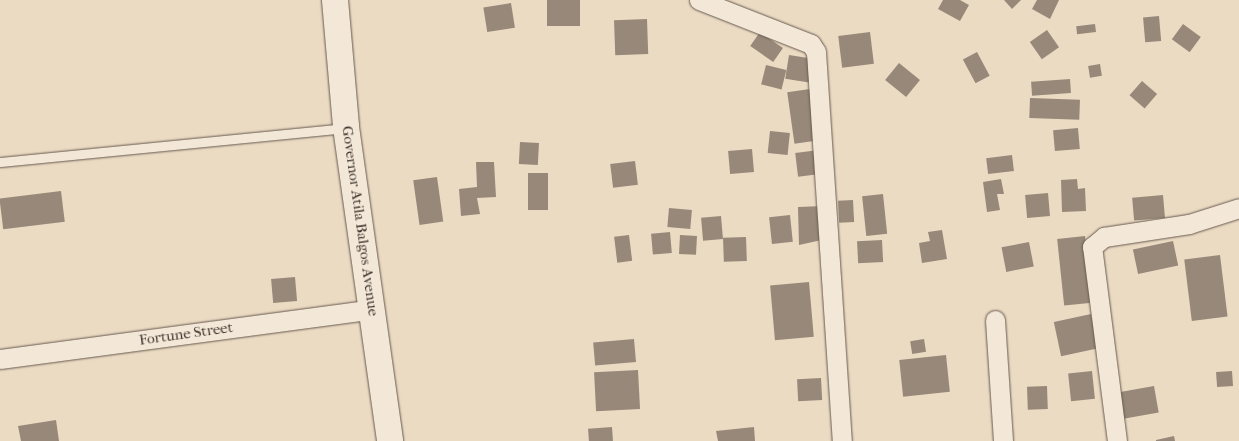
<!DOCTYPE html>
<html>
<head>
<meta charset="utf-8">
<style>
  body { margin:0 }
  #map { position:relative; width:1239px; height:441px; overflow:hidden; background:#ecdbc3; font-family:"IM FELL French Canon",serif }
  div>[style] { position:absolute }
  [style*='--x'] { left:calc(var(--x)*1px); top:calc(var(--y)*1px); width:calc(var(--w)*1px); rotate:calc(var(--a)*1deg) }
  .building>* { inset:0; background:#978879; transform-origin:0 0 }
  .roads { filter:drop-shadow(0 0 1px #665a4f) drop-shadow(0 0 1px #665a4f) }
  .service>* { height:9px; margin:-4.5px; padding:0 4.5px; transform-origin:4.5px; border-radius:4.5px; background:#f3e8d8 }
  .minor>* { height:19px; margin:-9.5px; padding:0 9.5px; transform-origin:9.5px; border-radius:9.5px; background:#f3e8d8 }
  .secondary>* { height:26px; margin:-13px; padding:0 13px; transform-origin:13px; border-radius:13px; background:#f3e8d8 }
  span { translate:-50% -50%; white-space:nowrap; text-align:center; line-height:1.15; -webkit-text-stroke:4px #f3e8d8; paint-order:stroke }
  .street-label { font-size:15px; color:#3a2f28 }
</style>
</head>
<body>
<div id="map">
  <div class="building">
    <i style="left:547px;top:0;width:33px;height:26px"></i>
    <i style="clip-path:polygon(943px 0,960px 0,969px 5px,960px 21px,938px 9px)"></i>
    <i style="clip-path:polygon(1004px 0,1021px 0,1012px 9px)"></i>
    <i style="clip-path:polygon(1037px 0,1059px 0,1050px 19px,1032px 9px)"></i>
    <i style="left:511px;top:3px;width:25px;height:28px;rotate:81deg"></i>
    <i style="left:1159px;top:16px;width:25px;height:16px;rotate:85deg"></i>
    <i style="left:647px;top:19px;width:35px;height:33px;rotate:88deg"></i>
    <i style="left:1095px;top:24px;width:8px;height:19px;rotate:83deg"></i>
    <i style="left:1183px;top:24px;width:22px;height:19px;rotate:36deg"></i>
    <i style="left:1047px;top:30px;width:21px;height:21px;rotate:55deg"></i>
    <i style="left:760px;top:32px;width:28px;height:17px;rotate:35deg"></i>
    <i style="left:870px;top:32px;width:32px;height:32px;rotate:83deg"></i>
    <i style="left:977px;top:52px;width:27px;height:16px;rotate:62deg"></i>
    <i style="left:789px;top:55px;width:24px;height:24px;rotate:9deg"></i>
    <i style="left:899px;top:63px;width:27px;height:22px;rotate:39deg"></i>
    <i style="left:1100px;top:64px;width:12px;height:12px;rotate:81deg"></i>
    <i style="left:766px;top:65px;width:21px;height:20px;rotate:14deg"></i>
    <i style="left:1070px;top:79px;width:14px;height:39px;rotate:86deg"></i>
    <i style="left:1142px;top:81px;width:20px;height:19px;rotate:41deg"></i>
    <i style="left:810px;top:89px;width:52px;height:23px;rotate:82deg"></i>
    <i style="left:1030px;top:98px;width:50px;height:20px;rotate:2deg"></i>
    <i style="left:1078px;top:128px;width:21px;height:25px;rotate:85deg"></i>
    <i style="left:770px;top:131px;width:20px;height:22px;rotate:6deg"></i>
    <i style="left:520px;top:142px;width:19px;height:22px;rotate:3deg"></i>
    <i style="left:752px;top:149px;width:23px;height:24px;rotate:85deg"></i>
    <i style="left:819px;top:150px;width:24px;height:24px;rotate:83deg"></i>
    <i style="left:1012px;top:155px;width:16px;height:26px;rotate:83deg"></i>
    <i style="left:635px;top:161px;width:24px;height:25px;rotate:83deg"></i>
    <i style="clip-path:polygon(476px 162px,494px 162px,496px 197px,477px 198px,480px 214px,461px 216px,459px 189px,477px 187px)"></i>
    <i style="left:528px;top:173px;width:20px;height:37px"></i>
    <i style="left:437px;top:177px;width:45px;height:24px;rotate:82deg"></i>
    <i style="clip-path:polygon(1001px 179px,1004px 194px,997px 194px,1000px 210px,987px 212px,983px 182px)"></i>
    <i style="clip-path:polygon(1077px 179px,1078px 189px,1085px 188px,1086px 211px,1062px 212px,1061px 180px)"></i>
    <i style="left:61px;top:191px;width:31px;height:62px;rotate:83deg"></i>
    <i style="left:1048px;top:193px;width:23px;height:23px;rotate:85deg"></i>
    <i style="left:883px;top:194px;width:40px;height:21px;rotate:84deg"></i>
    <i style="left:1163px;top:195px;width:23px;height:31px;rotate:85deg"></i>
    <i style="left:853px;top:200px;width:22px;height:15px;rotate:87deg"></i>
    <i style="clip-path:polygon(824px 206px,826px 239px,799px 245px,798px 207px)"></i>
    <i style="left:669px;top:208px;width:23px;height:19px;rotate:5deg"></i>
    <i style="left:790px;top:215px;width:27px;height:21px;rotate:84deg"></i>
    <i style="left:721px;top:216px;width:23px;height:20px;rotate:85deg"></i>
    <i style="clip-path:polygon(942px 230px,947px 259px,922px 263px,919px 243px,930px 241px,928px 232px)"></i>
    <i style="left:670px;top:232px;width:21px;height:19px;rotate:85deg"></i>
    <i style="left:629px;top:235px;width:26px;height:15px;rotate:83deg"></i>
    <i style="left:680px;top:235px;width:17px;height:19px;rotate:3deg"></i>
    <i style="left:1085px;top:236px;width:67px;height:28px;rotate:84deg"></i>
    <i style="left:746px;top:237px;width:24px;height:23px;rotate:88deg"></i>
    <i style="left:882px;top:240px;width:22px;height:25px;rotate:87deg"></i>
    <i style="left:1173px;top:241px;width:25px;height:41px;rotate:78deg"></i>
    <i style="left:1029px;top:242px;width:25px;height:28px;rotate:79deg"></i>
    <i style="left:1220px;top:255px;width:62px;height:36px;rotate:83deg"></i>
    <i style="left:295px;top:277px;width:24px;height:24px;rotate:85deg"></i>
    <i style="left:809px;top:282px;width:55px;height:39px;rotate:85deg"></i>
    <i style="left:1091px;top:314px;width:35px;height:38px;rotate:78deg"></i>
    <i style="left:634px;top:339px;width:23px;height:41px;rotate:85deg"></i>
    <i style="left:924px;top:339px;width:13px;height:14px;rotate:81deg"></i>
    <i style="left:946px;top:355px;width:37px;height:47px;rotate:84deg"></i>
    <i style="left:638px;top:370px;width:39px;height:44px;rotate:87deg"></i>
    <i style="left:1092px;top:371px;width:28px;height:24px;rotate:84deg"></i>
    <i style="left:1232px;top:371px;width:15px;height:16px;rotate:86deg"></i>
    <i style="left:821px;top:378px;width:22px;height:24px;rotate:87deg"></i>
    <i style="left:1047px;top:386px;width:23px;height:20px;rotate:88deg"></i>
    <i style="left:1154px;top:386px;width:27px;height:40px;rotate:80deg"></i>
    <i style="clip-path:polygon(56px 420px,59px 441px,21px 441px,18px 426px)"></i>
    <i style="left:612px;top:427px;width:14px;height:24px;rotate:86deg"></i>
    <i style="clip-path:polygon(754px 427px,755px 441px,718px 441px,716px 431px)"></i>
    <i style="clip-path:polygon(1174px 436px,1175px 441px,1156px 441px,1156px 440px)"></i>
  </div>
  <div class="roads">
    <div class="service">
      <i style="--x:0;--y:162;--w:346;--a:-5.6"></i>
    </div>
    <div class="minor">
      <i style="--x:699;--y:0;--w:120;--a:21.4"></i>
      <i style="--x:811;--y:44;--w:9;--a:58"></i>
      <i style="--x:816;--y:52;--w:390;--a:86.2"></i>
      <i style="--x:995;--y:320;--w:121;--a:86.2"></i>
      <i style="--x:0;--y:359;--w:376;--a:-7.6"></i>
      <i style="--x:1117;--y:441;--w:196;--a:-97.3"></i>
      <i style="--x:1092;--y:247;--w:16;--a:-40"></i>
      <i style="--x:1104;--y:237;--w:86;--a:-8.7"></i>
      <i style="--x:1189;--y:224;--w:52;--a:-17.7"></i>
    </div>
    <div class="secondary">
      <i style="--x:335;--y:0;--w:127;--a:85"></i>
      <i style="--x:346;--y:127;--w:317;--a:82"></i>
    </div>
  </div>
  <div class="street-label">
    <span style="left:360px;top:221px;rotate:82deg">Governor Atila Balgos Avenue</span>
    <span style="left:186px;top:334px;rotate:-8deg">Fortune Street</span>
  </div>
</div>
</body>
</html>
